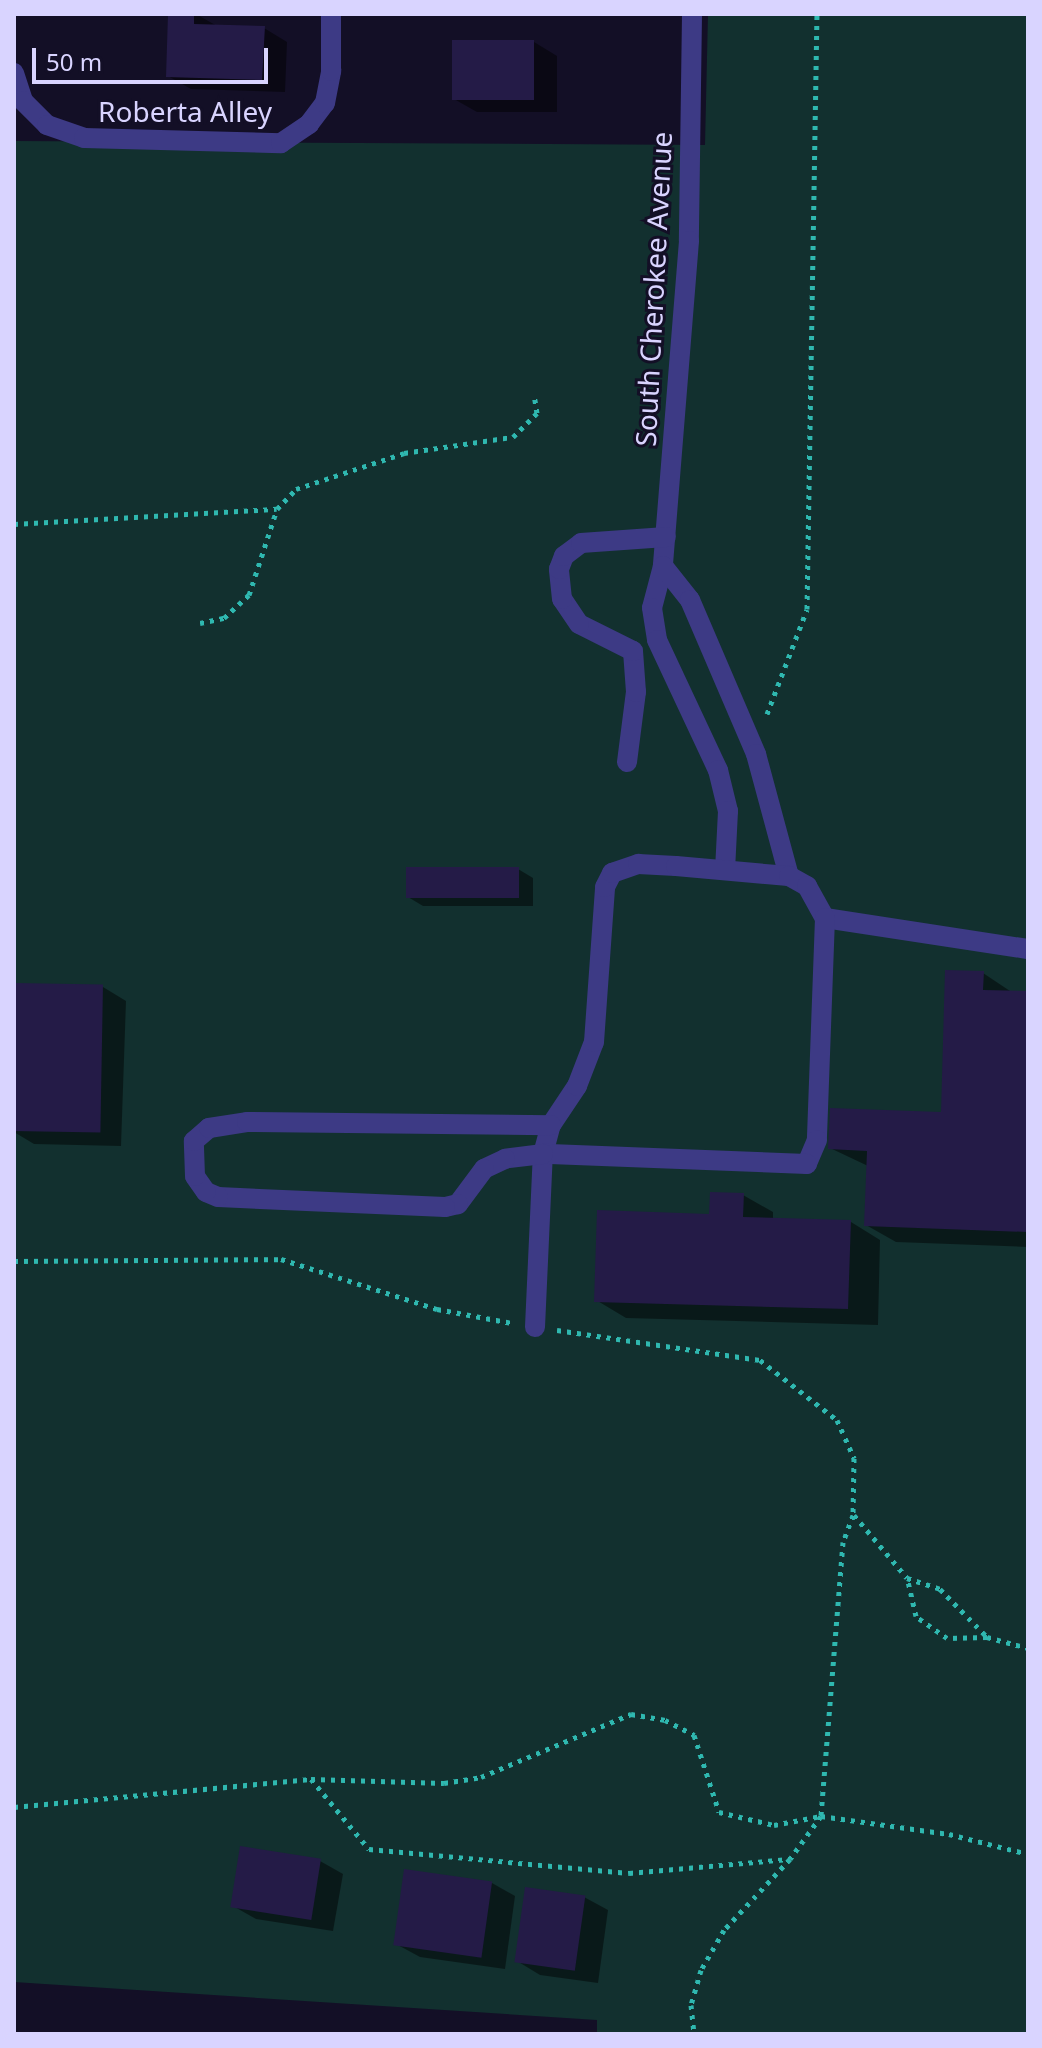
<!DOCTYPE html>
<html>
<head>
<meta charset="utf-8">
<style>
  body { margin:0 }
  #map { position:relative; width:1042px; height:2048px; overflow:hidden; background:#130f26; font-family:"Noto Sans",sans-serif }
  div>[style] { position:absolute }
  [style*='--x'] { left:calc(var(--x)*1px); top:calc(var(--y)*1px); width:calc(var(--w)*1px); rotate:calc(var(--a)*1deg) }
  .green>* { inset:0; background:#12302f }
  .shadow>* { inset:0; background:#0007 }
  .building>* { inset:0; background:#241b47; transform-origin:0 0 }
  .path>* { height:5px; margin-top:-2.5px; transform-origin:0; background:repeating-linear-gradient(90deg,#2fb8b0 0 4px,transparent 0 10px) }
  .minor>* { height:20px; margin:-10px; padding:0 10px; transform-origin:10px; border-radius:10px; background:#3d3a85 }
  span { translate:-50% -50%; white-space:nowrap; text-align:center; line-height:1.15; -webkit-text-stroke:6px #130f26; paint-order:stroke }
  .street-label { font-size:28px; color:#d9d4ff }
  .frame { position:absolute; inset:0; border:16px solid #d9d4ff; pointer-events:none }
  .scale { position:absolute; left:32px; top:48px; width:236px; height:36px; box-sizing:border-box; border:4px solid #d9d4ff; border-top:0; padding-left:10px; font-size:24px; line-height:28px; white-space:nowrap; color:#d9d4ff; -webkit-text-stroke:6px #130f26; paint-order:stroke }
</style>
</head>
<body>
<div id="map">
  <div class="green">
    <i style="clip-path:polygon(708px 14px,1028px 14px,1028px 2034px,597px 2034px,597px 2020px,14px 1982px,14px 141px,705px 145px)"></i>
  </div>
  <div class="shadow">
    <i style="clip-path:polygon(170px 14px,196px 14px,217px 26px,264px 28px,287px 42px,285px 92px,191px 89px,168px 76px)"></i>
    <i style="clip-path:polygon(534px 42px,557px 56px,557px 112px,477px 112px,454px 99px)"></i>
    <i style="clip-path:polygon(518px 869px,533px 878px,533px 906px,423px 906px,408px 897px)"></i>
    <i style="clip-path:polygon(983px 973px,1013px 993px,1028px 993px,1028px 1247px,896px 1242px,866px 1225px,868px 1166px,830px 1148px,943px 1114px)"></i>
    <i style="clip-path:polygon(103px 987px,126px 1001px,121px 1146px,34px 1144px,14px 1132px,14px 1031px)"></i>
    <i style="clip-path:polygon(743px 1195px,773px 1212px,773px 1220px,851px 1222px,880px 1240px,878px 1325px,626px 1318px,596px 1300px)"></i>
    <i style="clip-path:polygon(320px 1861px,343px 1874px,333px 1931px,256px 1919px,233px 1906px)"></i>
    <i style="clip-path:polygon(406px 1871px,492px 1883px,515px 1896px,505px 1969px,420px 1957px,396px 1944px)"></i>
    <i style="clip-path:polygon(584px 1897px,608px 1910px,598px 1983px,540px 1975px,517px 1961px)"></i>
  </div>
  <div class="building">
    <i style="clip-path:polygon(168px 14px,194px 14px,194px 24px,265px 26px,262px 80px,166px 77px)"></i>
    <i style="left:452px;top:40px;width:82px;height:60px"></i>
    <i style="left:406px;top:867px;width:113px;height:31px"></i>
    <i style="clip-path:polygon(945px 970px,984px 971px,983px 990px,1028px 991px,1028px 1232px,864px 1226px,867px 1151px,828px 1149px,830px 1108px,941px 1112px)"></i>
    <i style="left:14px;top:983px;width:89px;height:148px;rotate:1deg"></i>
    <i style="clip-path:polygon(710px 1192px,744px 1193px,743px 1217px,851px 1220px,848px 1309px,594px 1302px,597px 1210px,709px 1214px)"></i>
    <i style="left:240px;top:1846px;width:82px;height:62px;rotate:9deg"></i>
    <i style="left:404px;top:1869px;width:89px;height:77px;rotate:8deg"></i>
    <i style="left:525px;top:1887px;width:61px;height:76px;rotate:8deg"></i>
  </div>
  <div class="path">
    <i style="--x:14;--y:524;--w:263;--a:-3.3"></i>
    <i style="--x:200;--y:623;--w:25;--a:-12"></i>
    <i style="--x:224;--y:618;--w:34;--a:-43"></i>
    <i style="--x:249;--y:595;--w:90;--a:-72"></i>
    <i style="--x:277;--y:509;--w:28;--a:-46"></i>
    <i style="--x:296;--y:489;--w:114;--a:-18.4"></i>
    <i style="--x:404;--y:453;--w:110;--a:-8.4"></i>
    <i style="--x:513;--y:437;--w:34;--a:-45"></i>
    <i style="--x:537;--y:413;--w:18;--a:-99"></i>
    <i style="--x:767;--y:714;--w:112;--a:-69.1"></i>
    <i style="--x:807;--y:609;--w:595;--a:-89.04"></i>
    <i style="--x:14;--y:1261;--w:267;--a:-0.4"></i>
    <i style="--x:281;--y:1259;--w:164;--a:17.8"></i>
    <i style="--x:437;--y:1309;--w:76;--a:10.6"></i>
    <i style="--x:557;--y:1330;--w:205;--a:8.4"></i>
    <i style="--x:760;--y:1360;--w:98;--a:37.9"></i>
    <i style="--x:837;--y:1420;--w:42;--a:65.9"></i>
    <i style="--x:854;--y:1458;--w:57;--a:91"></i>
    <i style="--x:853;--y:1515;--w:29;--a:110"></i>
    <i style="--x:843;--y:1542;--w:275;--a:94.6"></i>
    <i style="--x:821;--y:1816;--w:53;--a:125.8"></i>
    <i style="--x:790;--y:1859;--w:97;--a:132.9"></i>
    <i style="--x:724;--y:1930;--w:46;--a:119.9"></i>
    <i style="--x:701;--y:1970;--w:36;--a:106"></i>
    <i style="--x:691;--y:2005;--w:29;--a:84"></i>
    <i style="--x:854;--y:1515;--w:82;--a:49.9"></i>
    <i style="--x:907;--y:1578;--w:35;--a:18"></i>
    <i style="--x:940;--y:1589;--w:67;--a:45.6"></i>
    <i style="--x:987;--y:1637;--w:40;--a:178.6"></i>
    <i style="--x:947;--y:1638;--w:38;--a:-145"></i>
    <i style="--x:916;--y:1616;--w:39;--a:-103"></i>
    <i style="--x:987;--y:1637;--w:42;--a:15"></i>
    <i style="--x:311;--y:1779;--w:91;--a:50.4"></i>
    <i style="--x:369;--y:1849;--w:261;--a:5.3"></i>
    <i style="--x:629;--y:1873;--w:161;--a:-5"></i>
    <i style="--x:14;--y:1807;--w:298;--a:-5.4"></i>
    <i style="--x:311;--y:1779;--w:133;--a:1.7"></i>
    <i style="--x:444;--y:1783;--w:37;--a:-9"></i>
    <i style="--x:481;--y:1777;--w:163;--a:-22.8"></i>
    <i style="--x:631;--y:1714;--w:35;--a:10"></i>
    <i style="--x:665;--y:1720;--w:33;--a:27"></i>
    <i style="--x:694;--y:1735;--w:81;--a:72"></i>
    <i style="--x:719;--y:1812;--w:57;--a:13.3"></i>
    <i style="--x:774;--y:1825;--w:48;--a:-10.8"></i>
    <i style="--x:821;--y:1816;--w:129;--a:8"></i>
    <i style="--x:949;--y:1834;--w:81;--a:14.2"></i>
  </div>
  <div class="minor">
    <i style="--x:692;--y:14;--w:227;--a:90.8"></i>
    <i style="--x:689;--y:241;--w:326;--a:94.6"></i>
    <i style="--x:663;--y:566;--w:43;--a:104.7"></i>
    <i style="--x:652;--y:608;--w:32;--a:81"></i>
    <i style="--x:657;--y:640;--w:144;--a:64.9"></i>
    <i style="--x:718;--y:770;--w:42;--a:76.3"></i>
    <i style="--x:728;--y:811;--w:59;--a:92.9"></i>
    <i style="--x:14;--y:73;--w:29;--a:72"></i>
    <i style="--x:23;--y:101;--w:34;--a:45"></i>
    <i style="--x:47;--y:125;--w:39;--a:19"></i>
    <i style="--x:84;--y:138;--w:197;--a:1.5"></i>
    <i style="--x:281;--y:143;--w:34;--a:-34"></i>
    <i style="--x:309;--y:124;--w:26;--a:-53"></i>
    <i style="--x:325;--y:103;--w:33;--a:-79"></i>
    <i style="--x:331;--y:71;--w:57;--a:-90"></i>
    <i style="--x:663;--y:566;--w:43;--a:51.5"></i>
    <i style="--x:690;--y:600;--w:168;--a:66.8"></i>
    <i style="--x:756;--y:754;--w:126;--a:74.9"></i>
    <i style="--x:627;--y:762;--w:71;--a:-82.7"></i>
    <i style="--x:636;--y:692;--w:41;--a:-94.2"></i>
    <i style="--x:633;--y:651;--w:60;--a:-153.4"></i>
    <i style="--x:579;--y:624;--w:30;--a:-124"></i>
    <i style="--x:562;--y:599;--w:30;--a:-96"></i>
    <i style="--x:559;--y:569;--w:14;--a:-69"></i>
    <i style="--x:564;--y:556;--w:21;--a:-37"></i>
    <i style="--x:581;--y:543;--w:85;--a:-4"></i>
    <i style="--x:825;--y:918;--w:205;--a:8.7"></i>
    <i style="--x:535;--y:1327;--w:173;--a:-87.4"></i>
    <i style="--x:543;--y:1154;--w:30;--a:-75"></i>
    <i style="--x:551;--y:1125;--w:47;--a:-56.3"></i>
    <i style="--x:577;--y:1086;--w:47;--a:-68.9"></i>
    <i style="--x:594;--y:1042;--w:155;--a:-85.9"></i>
    <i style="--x:605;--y:887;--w:16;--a:-63"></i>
    <i style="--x:612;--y:873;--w:28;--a:-19"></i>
    <i style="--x:638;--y:864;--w:38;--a:3"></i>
    <i style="--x:676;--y:866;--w:113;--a:5.1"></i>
    <i style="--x:789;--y:876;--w:21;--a:29"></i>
    <i style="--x:807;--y:886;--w:37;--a:61"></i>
    <i style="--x:825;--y:918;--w:222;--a:92.1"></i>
    <i style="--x:817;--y:1140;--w:26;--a:113"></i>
    <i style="--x:807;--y:1164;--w:264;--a:-177.8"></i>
    <i style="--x:543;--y:1154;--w:38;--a:173"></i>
    <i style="--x:505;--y:1159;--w:23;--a:155"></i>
    <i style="--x:484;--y:1169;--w:44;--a:126.6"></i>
    <i style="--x:458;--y:1204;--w:13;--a:167"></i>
    <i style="--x:445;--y:1207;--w:227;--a:-177.5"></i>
    <i style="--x:218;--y:1197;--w:13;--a:-157"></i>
    <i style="--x:206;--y:1192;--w:19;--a:-125"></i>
    <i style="--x:195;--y:1176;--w:35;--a:-92"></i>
    <i style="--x:194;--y:1141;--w:20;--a:-41"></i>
    <i style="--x:209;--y:1128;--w:38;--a:-9"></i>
    <i style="--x:247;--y:1122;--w:304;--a:0.6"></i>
  </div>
  <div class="street-label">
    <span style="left:185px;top:111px">Roberta Alley</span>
    <span style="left:653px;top:289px;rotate:-87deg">South Cherokee Avenue</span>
  </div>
  <div class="frame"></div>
  <div class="scale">50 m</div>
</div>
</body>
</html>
